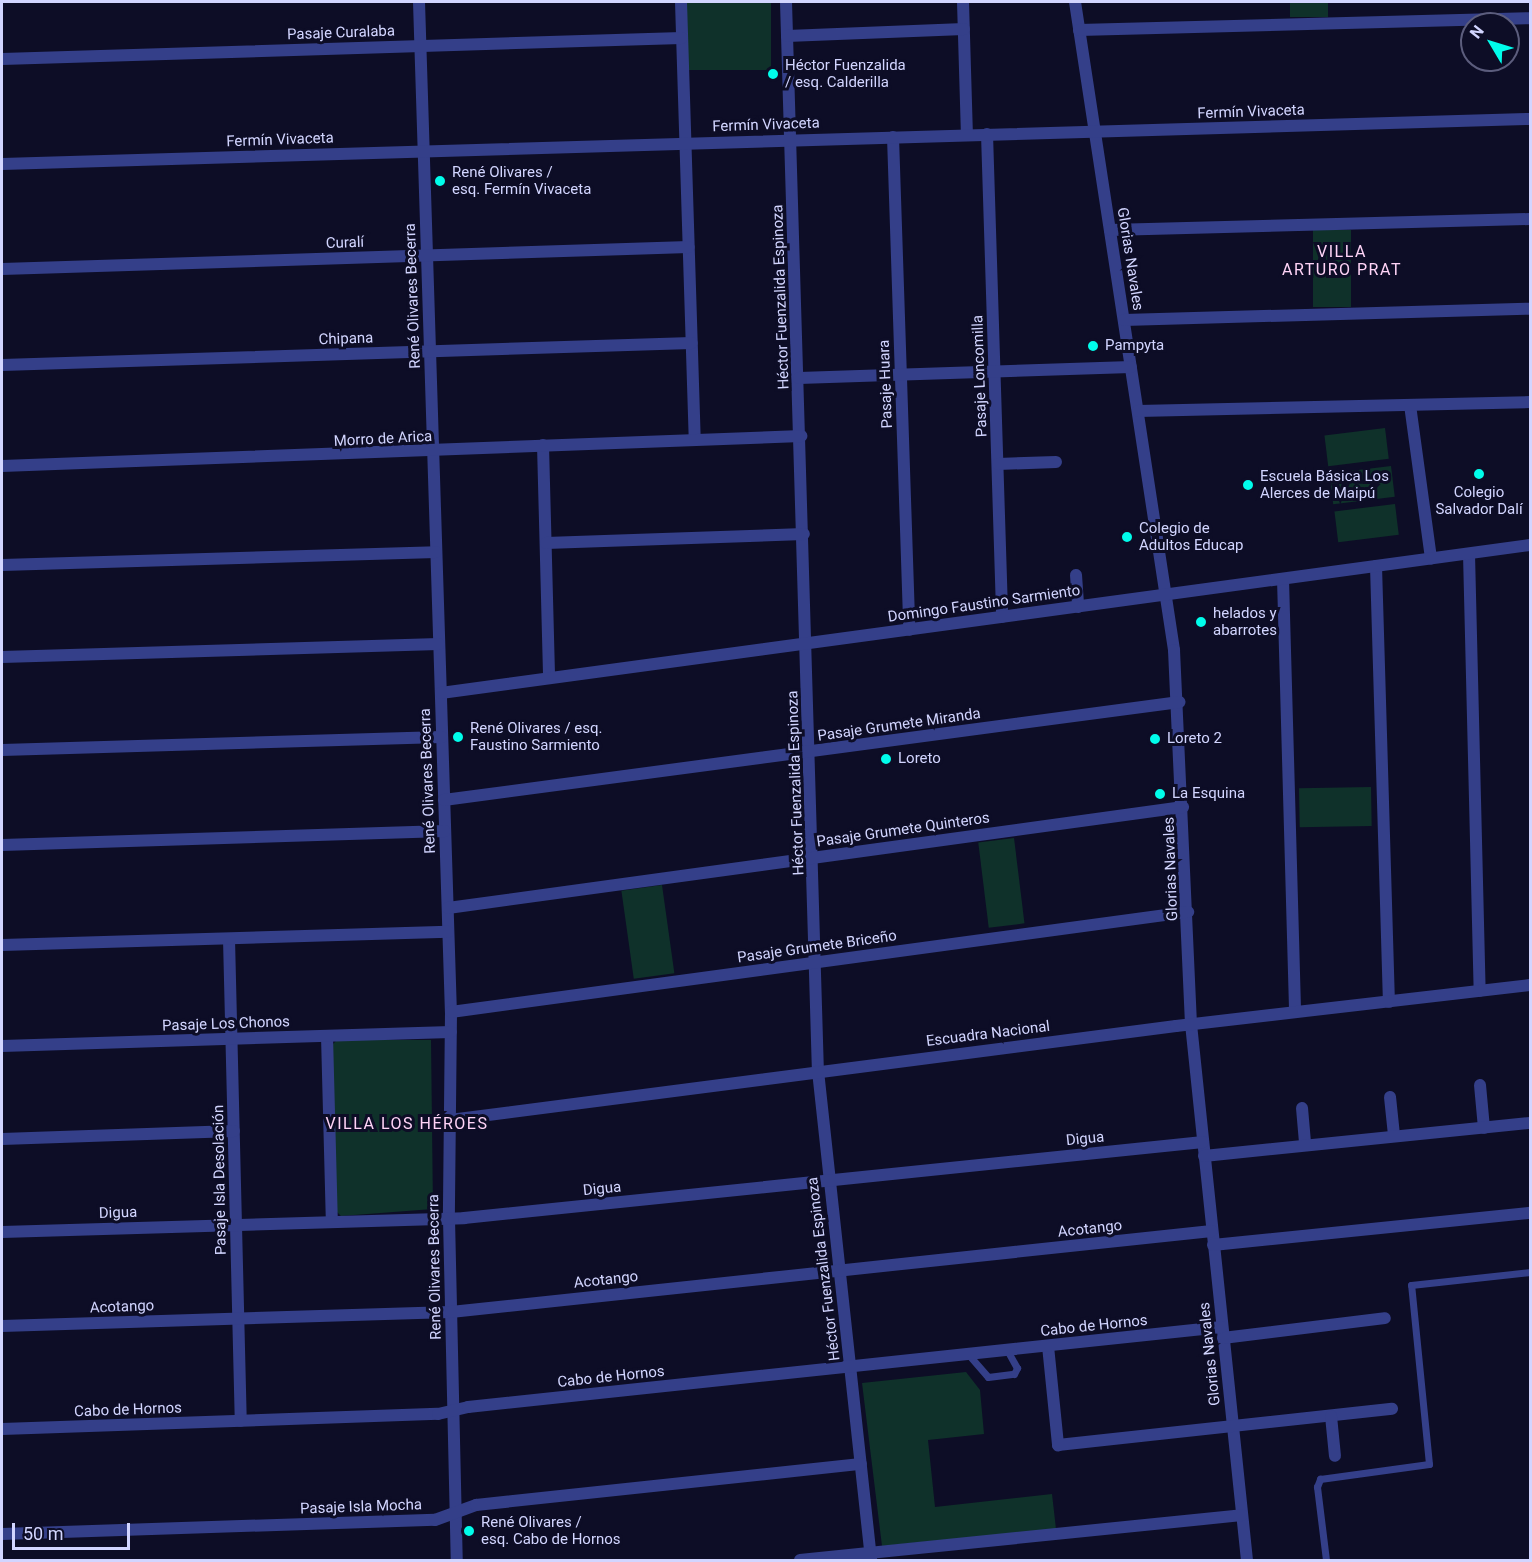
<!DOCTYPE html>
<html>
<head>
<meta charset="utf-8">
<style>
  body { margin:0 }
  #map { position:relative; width:1532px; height:1562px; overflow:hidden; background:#0d0d26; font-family:Roboto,sans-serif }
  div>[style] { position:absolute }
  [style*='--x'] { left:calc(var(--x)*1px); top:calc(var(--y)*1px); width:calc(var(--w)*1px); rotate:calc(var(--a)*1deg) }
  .green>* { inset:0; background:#0f312a; transform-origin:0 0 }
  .lane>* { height:7px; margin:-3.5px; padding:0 3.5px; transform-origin:3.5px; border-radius:3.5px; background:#343f89 }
  .street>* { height:12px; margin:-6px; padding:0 6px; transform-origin:6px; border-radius:6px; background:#343f89 }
  .dots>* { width:16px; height:16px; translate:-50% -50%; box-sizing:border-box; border:3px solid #0d0d26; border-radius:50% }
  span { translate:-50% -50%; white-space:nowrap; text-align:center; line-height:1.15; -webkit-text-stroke:6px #0d0d26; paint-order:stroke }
  .street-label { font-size:15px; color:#d2d5ff }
  .poi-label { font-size:15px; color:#d2d5ff }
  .left { translate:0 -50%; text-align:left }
  .neighbourhood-label { font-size:16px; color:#ffd4f7; letter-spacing:1.5px }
  .frame { position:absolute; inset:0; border:3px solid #d2d5ff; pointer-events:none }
  .north { position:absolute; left:1460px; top:12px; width:60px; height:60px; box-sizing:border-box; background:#0d0d26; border:2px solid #5c5d7d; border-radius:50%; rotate:308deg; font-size:16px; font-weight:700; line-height:24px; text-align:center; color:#d2d5ff }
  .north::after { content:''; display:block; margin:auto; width:21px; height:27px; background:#00fdeb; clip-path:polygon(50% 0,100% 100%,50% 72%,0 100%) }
  .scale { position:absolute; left:12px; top:1523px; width:118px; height:27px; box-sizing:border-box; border:3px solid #d2d5ff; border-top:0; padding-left:8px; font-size:18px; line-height:21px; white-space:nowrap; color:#d2d5ff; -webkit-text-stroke:4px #0d0d26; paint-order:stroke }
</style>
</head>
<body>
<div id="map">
  <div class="green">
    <i style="left:684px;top:2px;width:87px;height:68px"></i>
    <i style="left:1290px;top:2px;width:38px;height:15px"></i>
    <i style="left:1351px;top:230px;width:77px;height:38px;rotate:90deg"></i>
    <i style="left:1385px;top:428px;width:31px;height:61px;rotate:83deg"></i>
    <i style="left:1391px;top:466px;width:31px;height:62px;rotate:83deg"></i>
    <i style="left:1395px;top:504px;width:31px;height:61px;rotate:83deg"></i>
    <i style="left:1371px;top:787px;width:39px;height:72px;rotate:89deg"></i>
    <i style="left:1014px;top:838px;width:86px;height:36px;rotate:83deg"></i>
    <i style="left:662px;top:885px;width:89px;height:41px;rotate:82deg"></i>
    <i style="clip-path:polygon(337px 1040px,431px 1040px,433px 1209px,341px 1216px,336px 1211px,332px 1045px)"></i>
    <i style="clip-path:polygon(966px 1372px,980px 1390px,984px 1434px,928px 1440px,935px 1507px,1052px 1494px,1056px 1529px,882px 1546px,862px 1383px)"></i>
  </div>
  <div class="lane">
    <i style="--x:968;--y:1354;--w:30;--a:49"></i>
    <i style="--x:988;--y:1377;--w:26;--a:-7"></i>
    <i style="--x:1014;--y:1374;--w:7;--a:-63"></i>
    <i style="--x:1017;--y:1368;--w:21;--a:-119"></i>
    <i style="--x:1326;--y:1560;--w:74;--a:-97"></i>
    <i style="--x:1317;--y:1487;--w:9;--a:-69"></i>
    <i style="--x:1320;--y:1479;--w:110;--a:-7.8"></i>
    <i style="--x:1429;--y:1464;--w:180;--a:-95.7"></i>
    <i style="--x:1411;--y:1285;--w:120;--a:-6.2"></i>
  </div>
  <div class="street">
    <i style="--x:419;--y:2;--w:1011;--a:88.19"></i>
    <i style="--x:451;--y:1012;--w:207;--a:90.6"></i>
    <i style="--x:449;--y:1219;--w:341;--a:88.7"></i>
    <i style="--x:681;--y:2;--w:438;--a:88.2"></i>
    <i style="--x:786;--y:2;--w:1069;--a:88.29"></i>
    <i style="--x:818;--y:1071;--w:492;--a:83.8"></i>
    <i style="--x:963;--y:2;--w:133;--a:88.3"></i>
    <i style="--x:1075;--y:2;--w:656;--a:81.31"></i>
    <i style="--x:1174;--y:650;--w:374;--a:87.4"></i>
    <i style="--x:1191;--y:1024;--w:539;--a:84.04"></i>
    <i style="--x:1079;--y:30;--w:451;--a:-1.5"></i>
    <i style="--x:787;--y:36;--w:177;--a:-2.3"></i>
    <i style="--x:2;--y:59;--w:680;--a:-1.77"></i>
    <i style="--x:987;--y:134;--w:483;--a:88.2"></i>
    <i style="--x:893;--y:137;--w:493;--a:88.1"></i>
    <i style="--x:2;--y:164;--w:1529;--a:-1.69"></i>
    <i style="--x:1110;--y:230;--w:420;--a:-1.5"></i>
    <i style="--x:2;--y:269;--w:687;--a:-1.83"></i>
    <i style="--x:1124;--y:320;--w:406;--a:-1.6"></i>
    <i style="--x:2;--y:365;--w:690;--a:-1.83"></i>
    <i style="--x:799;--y:378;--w:332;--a:-1.9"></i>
    <i style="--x:1410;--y:405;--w:155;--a:82.2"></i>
    <i style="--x:1138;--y:411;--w:392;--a:-1.3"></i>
    <i style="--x:543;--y:445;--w:233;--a:88.5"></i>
    <i style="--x:998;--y:464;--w:58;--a:-2"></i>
    <i style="--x:2;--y:466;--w:800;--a:-2.15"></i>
    <i style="--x:546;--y:543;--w:258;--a:-2"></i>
    <i style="--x:1469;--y:554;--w:437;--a:88.6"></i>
    <i style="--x:2;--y:565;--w:434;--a:-1.7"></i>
    <i style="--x:1376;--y:566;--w:436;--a:88.3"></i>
    <i style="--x:1076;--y:575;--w:32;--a:86"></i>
    <i style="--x:1283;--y:579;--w:433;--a:88.4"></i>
    <i style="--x:2;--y:657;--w:437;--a:-1.7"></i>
    <i style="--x:441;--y:693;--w:1099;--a:-7.74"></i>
    <i style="--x:2;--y:750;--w:440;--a:-1.7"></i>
    <i style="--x:444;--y:800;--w:742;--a:-7.59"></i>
    <i style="--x:2;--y:845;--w:443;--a:-1.8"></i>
    <i style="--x:448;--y:908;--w:742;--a:-7.82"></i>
    <i style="--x:229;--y:939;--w:482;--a:88.6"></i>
    <i style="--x:2;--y:945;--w:446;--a:-1.7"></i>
    <i style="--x:451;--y:1012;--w:744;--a:-7.73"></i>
    <i style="--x:327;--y:1036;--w:186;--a:88.5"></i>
    <i style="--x:2;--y:1046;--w:449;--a:-1.8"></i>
    <i style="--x:1480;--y:1085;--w:43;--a:84.7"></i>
    <i style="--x:1390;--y:1097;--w:39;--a:84"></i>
    <i style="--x:1302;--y:1108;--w:37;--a:85"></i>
    <i style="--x:450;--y:1120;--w:732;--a:-7.38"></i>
    <i style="--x:1176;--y:1026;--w:356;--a:-6.6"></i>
    <i style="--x:2;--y:1139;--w:232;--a:-2"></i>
    <i style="--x:1204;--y:1156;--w:328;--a:-5.8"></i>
    <i style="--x:2;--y:1232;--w:462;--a:-1.7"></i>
    <i style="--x:464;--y:1218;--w:743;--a:-5.87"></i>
    <i style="--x:1213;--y:1245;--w:319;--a:-5.8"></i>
    <i style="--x:2;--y:1326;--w:449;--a:-1.8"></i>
    <i style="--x:451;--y:1312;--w:765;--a:-6.08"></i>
    <i style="--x:1223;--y:1338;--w:163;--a:-7"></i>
    <i style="--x:1048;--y:1346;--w:100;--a:84.2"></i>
    <i style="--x:1058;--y:1445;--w:336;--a:-6.2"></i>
    <i style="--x:1331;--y:1416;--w:40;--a:84.3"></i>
    <i style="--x:2;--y:1429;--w:436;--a:-2"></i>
    <i style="--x:438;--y:1414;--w:31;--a:-13"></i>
    <i style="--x:468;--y:1407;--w:758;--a:-6.06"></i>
    <i style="--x:2;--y:1534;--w:433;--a:-1.9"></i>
    <i style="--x:435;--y:1520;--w:44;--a:-20.1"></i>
    <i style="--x:476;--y:1505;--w:387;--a:-6.1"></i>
    <i style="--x:800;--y:1560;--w:444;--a:-5.8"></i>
  </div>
  <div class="dots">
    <i style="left:773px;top:74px;background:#00fdeb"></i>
    <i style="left:440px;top:181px;background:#00fdeb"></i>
    <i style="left:1093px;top:346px;background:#00fdeb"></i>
    <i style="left:1479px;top:474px;background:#00fdeb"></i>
    <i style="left:1248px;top:485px;background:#00fdeb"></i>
    <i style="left:1127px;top:537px;background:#00fdeb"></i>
    <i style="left:1201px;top:622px;background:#00fdeb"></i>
    <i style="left:458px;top:737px;background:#00fdeb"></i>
    <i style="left:1155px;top:739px;background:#00fdeb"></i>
    <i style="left:886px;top:759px;background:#00fdeb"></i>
    <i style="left:1160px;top:794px;background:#00fdeb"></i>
    <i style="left:469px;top:1531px;background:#00fdeb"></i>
  </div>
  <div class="street-label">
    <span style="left:341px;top:33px;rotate:-2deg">Pasaje Curalaba</span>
    <span style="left:1251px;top:112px;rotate:-2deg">Fermín Vivaceta</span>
    <span style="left:766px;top:125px;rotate:-2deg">Fermín Vivaceta</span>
    <span style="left:280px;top:140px;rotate:-2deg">Fermín Vivaceta</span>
    <span style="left:345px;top:243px;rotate:-2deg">Curalí</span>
    <span style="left:1130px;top:259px;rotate:81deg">Glorias Navales</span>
    <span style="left:413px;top:296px;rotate:-92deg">René Olivares Becerra</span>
    <span style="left:781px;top:297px;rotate:-92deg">Héctor Fuenzalida Espinoza</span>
    <span style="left:346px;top:339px;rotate:-2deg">Chipana</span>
    <span style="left:980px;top:376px;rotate:-92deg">Pasaje Loncomilla</span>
    <span style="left:886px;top:384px;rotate:-92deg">Pasaje Huara</span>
    <span style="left:383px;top:439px;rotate:-3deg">Morro de Arica</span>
    <span style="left:984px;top:604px;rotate:-8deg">Domingo Faustino Sarmiento</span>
    <span style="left:899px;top:725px;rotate:-8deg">Pasaje Grumete Miranda</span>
    <span style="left:428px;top:781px;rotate:-92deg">René Olivares Becerra</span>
    <span style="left:796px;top:783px;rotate:-92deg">Héctor Fuenzalida Espinoza</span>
    <span style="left:903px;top:830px;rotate:-8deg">Pasaje Grumete Quinteros</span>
    <span style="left:1171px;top:869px;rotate:-92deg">Glorias Navales</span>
    <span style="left:817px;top:947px;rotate:-8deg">Pasaje Grumete Briceño</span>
    <span style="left:226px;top:1024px;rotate:-2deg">Pasaje Los Chonos</span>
    <span style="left:988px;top:1034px;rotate:-7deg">Escuadra Nacional</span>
    <span style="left:1085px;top:1139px;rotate:-6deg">Digua</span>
    <span style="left:220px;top:1180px;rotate:-91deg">Pasaje Isla Desolación</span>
    <span style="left:602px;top:1189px;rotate:-6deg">Digua</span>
    <span style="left:118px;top:1213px;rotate:-2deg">Digua</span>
    <span style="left:1090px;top:1229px;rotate:-6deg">Acotango</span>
    <span style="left:435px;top:1267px;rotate:-91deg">René Olivares Becerra</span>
    <span style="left:824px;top:1269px;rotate:-97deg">Héctor Fuenzalida Espinoza</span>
    <span style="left:606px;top:1280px;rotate:-6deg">Acotango</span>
    <span style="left:122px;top:1307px;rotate:-2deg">Acotango</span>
    <span style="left:1094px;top:1326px;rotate:-6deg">Cabo de Hornos</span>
    <span style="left:1210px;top:1354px;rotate:-96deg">Glorias Navales</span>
    <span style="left:611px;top:1377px;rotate:-6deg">Cabo de Hornos</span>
    <span style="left:128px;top:1410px;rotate:-2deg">Cabo de Hornos</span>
    <span style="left:361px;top:1507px;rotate:-2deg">Pasaje Isla Mocha</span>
  </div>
  <div class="poi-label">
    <span class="left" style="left:785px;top:74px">Héctor Fuenzalida<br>/ esq. Calderilla</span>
    <span class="left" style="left:452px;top:181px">René Olivares /<br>esq. Fermín Vivaceta</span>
    <span class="left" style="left:1105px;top:346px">Pampyta</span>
    <span class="left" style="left:1260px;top:485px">Escuela Básica Los<br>Alerces de Maipú</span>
    <span style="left:1479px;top:501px">Colegio<br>Salvador Dalí</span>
    <span class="left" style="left:1139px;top:537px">Colegio de<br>Adultos Educap</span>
    <span class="left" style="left:1213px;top:622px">helados y<br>abarrotes</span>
    <span class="left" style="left:470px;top:737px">René Olivares / esq.<br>Faustino Sarmiento</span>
    <span class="left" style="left:1167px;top:739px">Loreto 2</span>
    <span class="left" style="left:898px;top:759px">Loreto</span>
    <span class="left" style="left:1172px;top:794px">La Esquina</span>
    <span class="left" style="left:481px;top:1531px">René Olivares /<br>esq. Cabo de Hornos</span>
  </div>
  <div class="neighbourhood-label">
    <span style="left:1342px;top:261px">VILLA<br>ARTURO PRAT</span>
    <span style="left:407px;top:1124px">VILLA LOS HÉROES</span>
  </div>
  <div class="frame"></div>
  <div class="north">N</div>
  <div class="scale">50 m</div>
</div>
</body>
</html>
